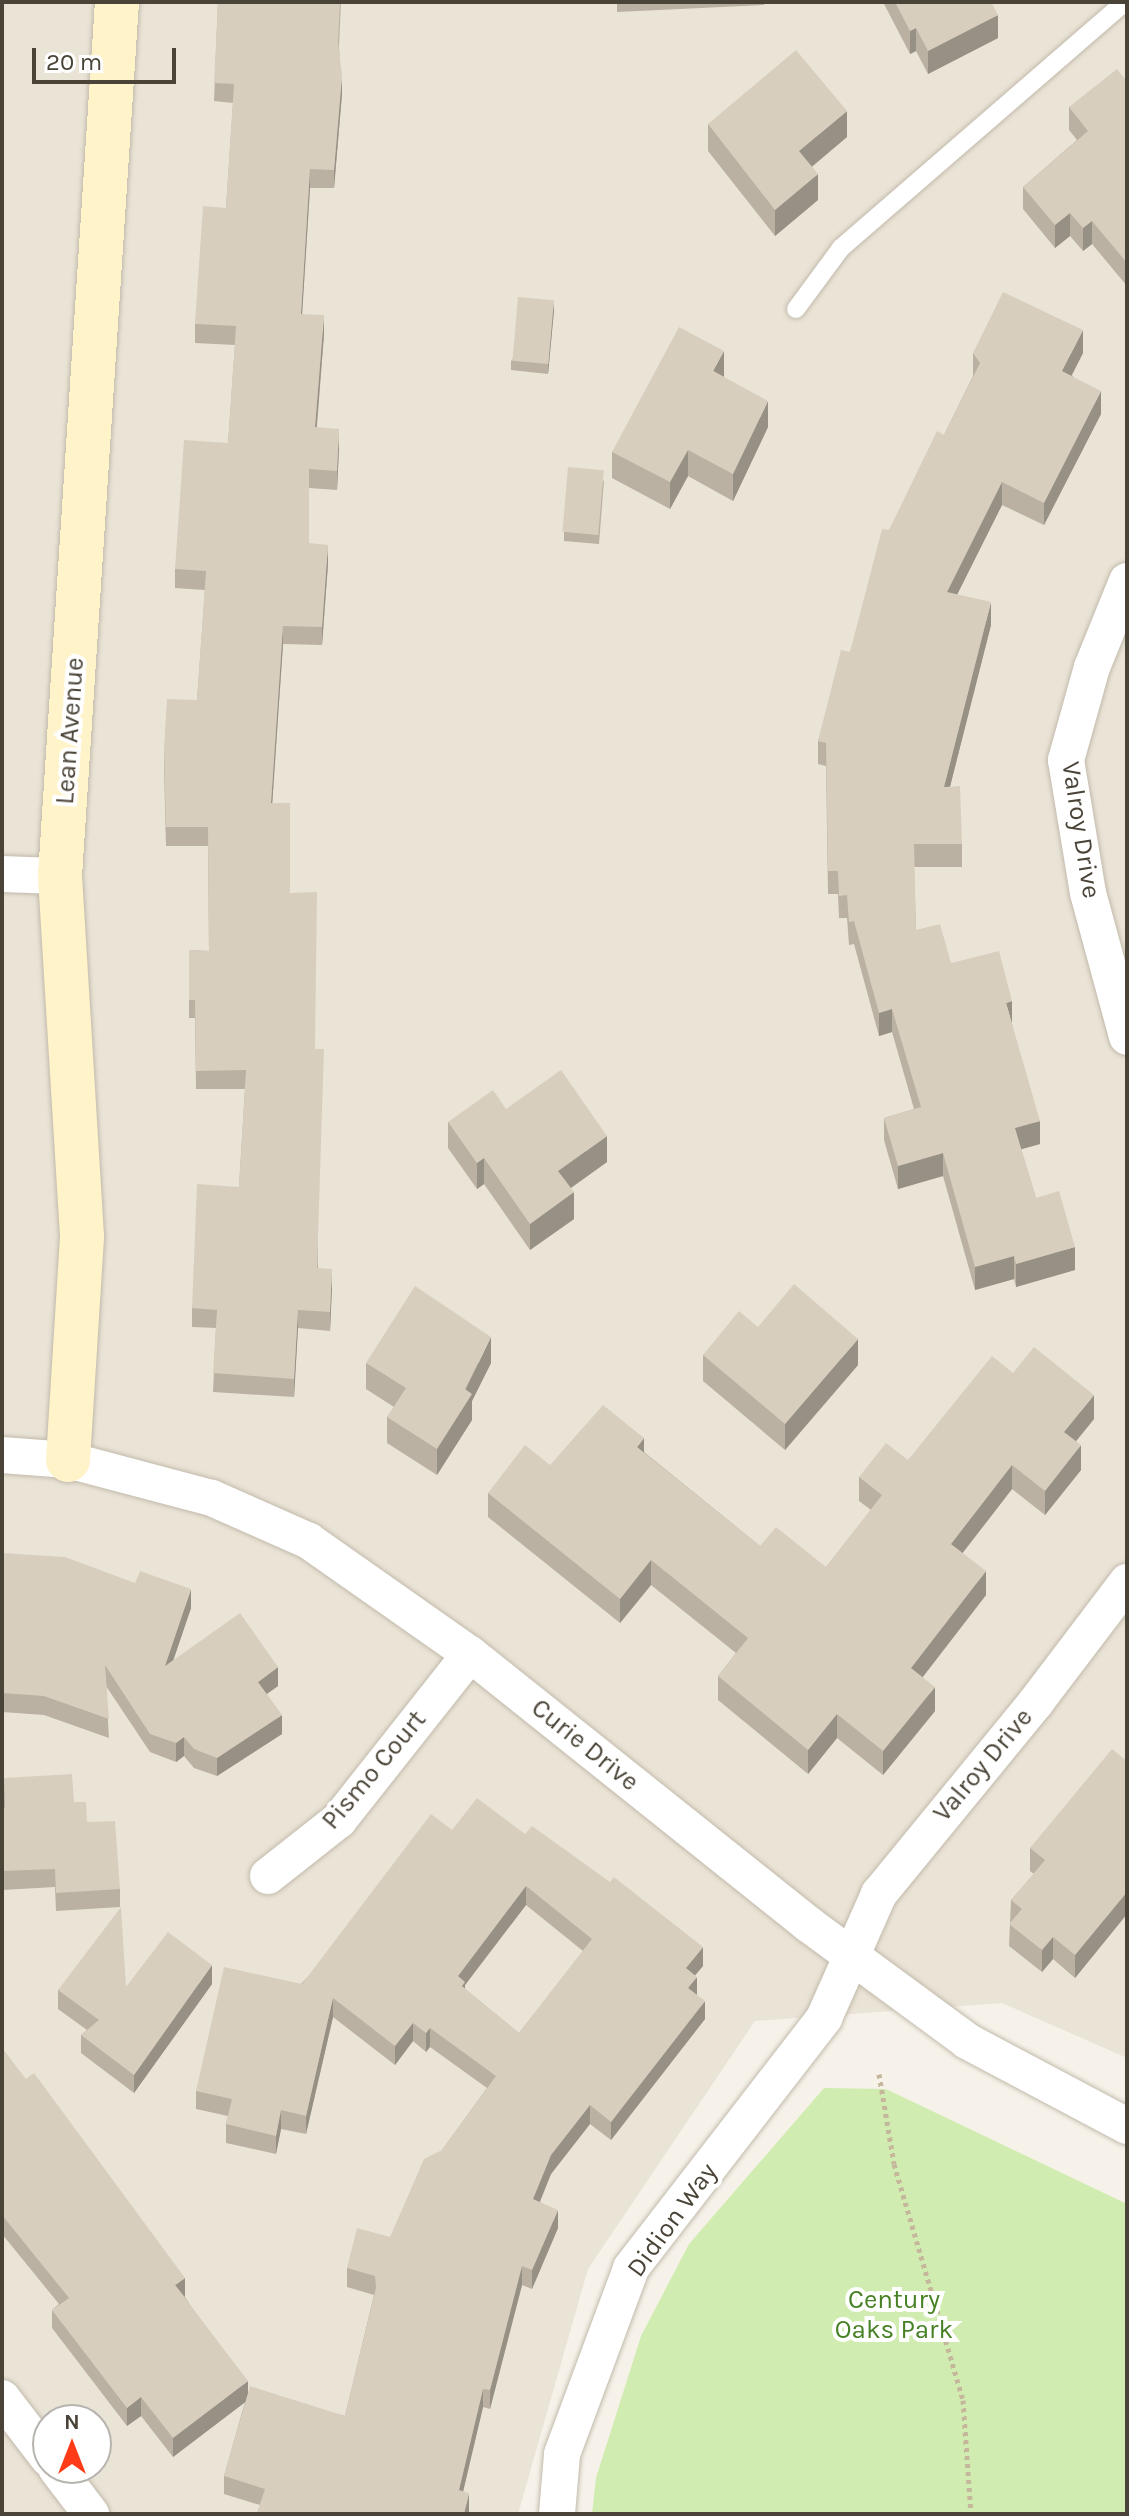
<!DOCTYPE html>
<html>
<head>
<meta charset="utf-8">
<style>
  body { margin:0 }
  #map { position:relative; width:1129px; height:2516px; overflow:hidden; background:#f6f2ea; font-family:Karla,sans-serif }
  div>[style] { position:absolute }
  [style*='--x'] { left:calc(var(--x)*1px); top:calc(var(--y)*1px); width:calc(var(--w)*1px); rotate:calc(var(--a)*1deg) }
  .residential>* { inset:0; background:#eae4d7 }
  .green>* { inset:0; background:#d1ecb0 }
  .path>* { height:5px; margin-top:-2.5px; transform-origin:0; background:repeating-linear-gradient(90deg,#c5b79b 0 4px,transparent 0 8px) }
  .roads { filter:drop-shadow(0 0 2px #c2baab) drop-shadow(0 0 2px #c2baab) }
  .lane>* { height:18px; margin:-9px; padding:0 9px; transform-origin:9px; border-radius:9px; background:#fff }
  .street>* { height:36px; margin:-18px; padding:0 18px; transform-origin:18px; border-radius:18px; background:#fff }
  .secondary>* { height:44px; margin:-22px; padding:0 22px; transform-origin:22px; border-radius:22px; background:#fff3ca }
  .wall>* { inset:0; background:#bab1a3; transform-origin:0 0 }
  .shaded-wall>* { inset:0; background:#979085 }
  .building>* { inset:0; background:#d8cebe; transform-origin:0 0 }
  span { translate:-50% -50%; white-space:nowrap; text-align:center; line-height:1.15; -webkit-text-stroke:8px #fff; paint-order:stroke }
  .street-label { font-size:26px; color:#4a4337 }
  .park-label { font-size:26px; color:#478125 }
  .frame { position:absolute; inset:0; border:4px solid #4a4337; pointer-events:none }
  .north { position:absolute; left:32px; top:2404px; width:80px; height:80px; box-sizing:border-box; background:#fff; border:2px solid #b7b4af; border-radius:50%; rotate:0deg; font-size:22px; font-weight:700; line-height:32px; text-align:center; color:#4a4337 }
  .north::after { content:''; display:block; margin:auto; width:28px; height:36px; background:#ff3c17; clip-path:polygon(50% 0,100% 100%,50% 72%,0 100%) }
  .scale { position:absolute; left:32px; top:48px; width:144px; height:36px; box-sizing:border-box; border:4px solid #4a4337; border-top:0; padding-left:10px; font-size:24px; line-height:28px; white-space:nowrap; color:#4a4337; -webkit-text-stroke:6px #fff; paint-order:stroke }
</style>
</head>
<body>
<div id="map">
  <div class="residential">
    <i style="clip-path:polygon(evenodd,2px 2px,1127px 2px,1127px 2058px,1002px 2003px,755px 2021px,588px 2269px,518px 2514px,2px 2514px,2px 2px,48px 2420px,96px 2420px,96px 2468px,48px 2468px,48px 2420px)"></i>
  </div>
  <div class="green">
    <i style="clip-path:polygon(824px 2088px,886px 2089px,1127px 2204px,1127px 2514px,592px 2514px,596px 2478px,641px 2336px,689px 2244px)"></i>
  </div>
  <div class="path">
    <i style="--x:879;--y:2074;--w:91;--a:80.5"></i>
    <i style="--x:894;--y:2164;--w:246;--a:73.7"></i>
    <i style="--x:963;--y:2400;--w:114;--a:86"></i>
  </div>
  <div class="roads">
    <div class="lane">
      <i style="--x:796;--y:309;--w:76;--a:-53.6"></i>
      <i style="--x:841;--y:248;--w:376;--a:-40.9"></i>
    </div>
    <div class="street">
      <i style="--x:1127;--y:581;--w:93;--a:112.1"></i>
      <i style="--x:1092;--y:667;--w:97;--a:105.6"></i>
      <i style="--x:1066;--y:760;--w:135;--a:80.6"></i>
      <i style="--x:1088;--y:893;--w:149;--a:74.8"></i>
      <i style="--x:2;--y:874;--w:58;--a:2"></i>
      <i style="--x:2;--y:1455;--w:66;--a:4.3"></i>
      <i style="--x:68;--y:1460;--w:149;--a:14.8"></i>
      <i style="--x:212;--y:1498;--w:106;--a:23.9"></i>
      <i style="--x:309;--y:1541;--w:197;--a:35.1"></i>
      <i style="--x:470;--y:1654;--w:433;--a:38.6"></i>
      <i style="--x:808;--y:1924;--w:197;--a:36.3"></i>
      <i style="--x:967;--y:2041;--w:181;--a:28"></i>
      <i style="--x:268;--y:1876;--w:90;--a:-38.3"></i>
      <i style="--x:339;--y:1820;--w:211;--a:-51.7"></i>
      <i style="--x:2;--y:2398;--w:76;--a:52.5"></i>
      <i style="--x:56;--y:2468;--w:58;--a:52.7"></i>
      <i style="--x:557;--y:2514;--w:60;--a:-85.2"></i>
      <i style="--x:562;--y:2454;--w:198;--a:-69.6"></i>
      <i style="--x:631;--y:2268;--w:316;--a:-52.3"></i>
      <i style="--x:824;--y:2018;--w:136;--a:-66.1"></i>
      <i style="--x:879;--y:1894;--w:248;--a:-50.7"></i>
      <i style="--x:1036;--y:1702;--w:151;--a:-52.8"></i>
    </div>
    <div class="secondary">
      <i style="--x:68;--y:1460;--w:224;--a:-86.4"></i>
      <i style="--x:82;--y:1236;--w:361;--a:-93.5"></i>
      <i style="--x:60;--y:876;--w:876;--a:-86.27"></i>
    </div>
  </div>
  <div class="wall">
    <i style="clip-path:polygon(218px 2px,341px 2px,339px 47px,342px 94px,334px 188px,310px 188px,302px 314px,324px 334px,317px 427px,339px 448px,337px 490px,309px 488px,309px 543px,328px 564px,322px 645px,283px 644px,272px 803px,290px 893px,315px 1049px,318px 1268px,332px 1287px,330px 1331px,298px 1328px,294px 1397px,213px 1392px,216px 1328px,192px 1327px,192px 1308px,239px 1187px,245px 1089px,196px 1089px,195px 1018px,189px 1018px,189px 950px,209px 951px,208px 846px,166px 846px,164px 767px,164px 748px,197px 700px,205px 590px,175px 588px,175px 569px,228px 443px,235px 345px,195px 343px,195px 324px,226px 208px,233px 103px,214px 101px)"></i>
    <i style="clip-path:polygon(617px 2px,764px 2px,764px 5px,617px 12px)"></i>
    <i style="clip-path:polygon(883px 2px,991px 2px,998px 38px,928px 74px,916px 51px,910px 54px)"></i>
    <i style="clip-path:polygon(1127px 81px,1127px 286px,1092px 244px,1083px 251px,1070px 236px,1055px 248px,1023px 209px,1023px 187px,1077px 140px,1069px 130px,1069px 107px)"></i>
    <i style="clip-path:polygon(708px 124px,847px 137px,812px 167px,818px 200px,775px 236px,708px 151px)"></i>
    <i style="left:1127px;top:297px;width:26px;height:2px;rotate:90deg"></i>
    <i style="clip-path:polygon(554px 310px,548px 374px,511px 370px,511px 361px)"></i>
    <i style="clip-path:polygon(973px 353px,1083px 353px,1072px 375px,1101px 414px,1044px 525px,1002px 505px,957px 594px,991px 625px,950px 787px,962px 844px,962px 867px,914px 867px,916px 930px,1012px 1024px,1040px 1144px,1021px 1149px,1036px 1198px,1075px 1270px,1016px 1287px,1014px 1279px,975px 1290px,943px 1176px,898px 1189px,884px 1140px,884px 1118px,914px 1109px,892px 1032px,879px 1036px,854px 944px,849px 945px,847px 918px,839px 918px,838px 894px,828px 894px,826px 766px,818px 764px,818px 741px,850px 652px,889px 530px,944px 435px,973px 376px)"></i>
    <i style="clip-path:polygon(724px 377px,768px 427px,733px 501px,688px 476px,670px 509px,612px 478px,612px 452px)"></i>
    <i style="clip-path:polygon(604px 480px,599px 544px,564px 541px,564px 532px)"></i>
    <i style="clip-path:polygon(506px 1109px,607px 1162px,571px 1188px,574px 1219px,530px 1250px,484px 1184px,477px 1189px,448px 1148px,448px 1122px)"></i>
    <i style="clip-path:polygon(758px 1327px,858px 1365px,785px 1450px,703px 1381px,703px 1355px)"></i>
    <i style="clip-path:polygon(366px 1363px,491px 1363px,472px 1401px,472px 1420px,437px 1475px,387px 1443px,387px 1417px,394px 1407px,366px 1389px)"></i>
    <i style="clip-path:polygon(1013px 1373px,1094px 1419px,1076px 1441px,1081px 1470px,1045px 1515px,1012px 1489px,962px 1553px,986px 1595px,923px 1677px,935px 1711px,883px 1775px,837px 1738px,808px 1774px,718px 1700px,718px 1676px,736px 1653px,651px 1585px,620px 1623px,488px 1517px,488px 1493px,644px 1452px,760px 1546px,826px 1567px,871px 1510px,859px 1501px,859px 1477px,908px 1460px)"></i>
    <i style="clip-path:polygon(2px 1553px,191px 1608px,173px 1660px,278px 1686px,267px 1694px,282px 1734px,217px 1776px,194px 1768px,184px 1756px,176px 1762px,150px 1752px,106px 1686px,109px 1738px,44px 1715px,2px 1712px)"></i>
    <i style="clip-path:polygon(1127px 1761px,1127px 1914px,1075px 1978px,1053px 1959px,1042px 1972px,1009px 1946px,1011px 1900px,1034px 1874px,1030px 1871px,1030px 1848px)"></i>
    <i style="clip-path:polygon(4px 1778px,74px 1802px,87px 1822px,120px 1889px,120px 1907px,56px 1911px,55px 1887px,2px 1890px,2px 1808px,4px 1808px)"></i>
    <i style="clip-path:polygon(evenodd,452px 1830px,703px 1966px,695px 1975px,697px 1995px,705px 2019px,611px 2140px,590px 2124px,551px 2174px,540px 2202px,558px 2228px,532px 2289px,522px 2285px,490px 2409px,483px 2407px,463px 2491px,469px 2514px,257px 2514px,260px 2505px,224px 2494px,224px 2476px,245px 2402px,173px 2457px,141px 2416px,127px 2426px,52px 2328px,52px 2310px,59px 2304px,2px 2234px,2px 2048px,185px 2297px,248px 2392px,345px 2416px,374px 2295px,347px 2287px,347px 2268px,390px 2237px,442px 2150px,487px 2088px,430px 2047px,426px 2052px,413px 2041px,395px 2065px,333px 2017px,306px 2134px,281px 2129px,276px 2154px,226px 2143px,226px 2124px,228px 2116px,196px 2109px,196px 2091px,452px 1830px,526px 1905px,583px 1951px,519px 2033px,465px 1989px,465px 1985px,526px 1905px)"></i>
    <i style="clip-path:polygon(212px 1984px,134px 2093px,81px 2053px,81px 2035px,87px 2030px,58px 2009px,58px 1990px)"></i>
  </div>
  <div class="shaded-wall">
    <i style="clip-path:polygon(998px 15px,998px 38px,928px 74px,928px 51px)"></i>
    <i style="clip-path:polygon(916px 28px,916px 51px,910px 54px,910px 31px)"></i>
    <i style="clip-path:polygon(342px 76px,342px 94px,334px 188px,334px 170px)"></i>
    <i style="clip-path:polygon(847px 111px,847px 137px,799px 177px,799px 151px)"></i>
    <i style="clip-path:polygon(310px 169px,310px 188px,301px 332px,301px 314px)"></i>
    <i style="clip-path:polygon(818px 174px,818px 200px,775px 236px,775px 210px)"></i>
    <i style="clip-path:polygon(1070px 213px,1070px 236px,1055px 248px,1055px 225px)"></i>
    <i style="clip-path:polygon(1092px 221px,1092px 244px,1083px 251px,1083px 228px)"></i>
    <i style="clip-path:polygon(554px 300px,554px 310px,548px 374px,548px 364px)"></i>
    <i style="clip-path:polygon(324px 315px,324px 334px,315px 446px,315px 427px)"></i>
    <i style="clip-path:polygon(1083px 330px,1083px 353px,1062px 394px,1062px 371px)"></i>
    <i style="clip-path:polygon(724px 351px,724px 377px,713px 371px)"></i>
    <i style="clip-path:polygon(1101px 391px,1101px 414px,1044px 525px,1044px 503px)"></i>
    <i style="clip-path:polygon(768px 401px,768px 427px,733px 501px,733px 474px)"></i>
    <i style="clip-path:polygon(339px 429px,339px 448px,337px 490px,337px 471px)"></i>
    <i style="clip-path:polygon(688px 450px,688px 476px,670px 509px,670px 482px)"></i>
    <i style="clip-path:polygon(1002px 482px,1002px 505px,947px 615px,947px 592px)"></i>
    <i style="clip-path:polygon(328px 545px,328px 564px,322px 645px,322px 627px)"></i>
    <i style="clip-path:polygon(991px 602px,991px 625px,944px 810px,944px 787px)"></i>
    <i style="clip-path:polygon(283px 626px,283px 644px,271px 822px,271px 803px)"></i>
    <i style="clip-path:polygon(1012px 1001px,1012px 1024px,1006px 1003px)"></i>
    <i style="clip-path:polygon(892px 1009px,892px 1032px,879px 1036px,879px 1013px)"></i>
    <i style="clip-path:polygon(1040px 1121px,1040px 1144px,1015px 1151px,1015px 1128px)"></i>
    <i style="clip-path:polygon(607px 1136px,607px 1162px,558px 1197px,558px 1171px)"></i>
    <i style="clip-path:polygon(943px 1153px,943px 1176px,898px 1189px,898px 1166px)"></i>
    <i style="clip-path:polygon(484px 1158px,484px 1184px,477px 1189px,477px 1163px)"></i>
    <i style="clip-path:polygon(574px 1192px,574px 1219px,530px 1250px,530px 1224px)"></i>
    <i style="clip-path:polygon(1075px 1247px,1075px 1270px,1016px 1287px,1016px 1264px)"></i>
    <i style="clip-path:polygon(1014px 1256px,1014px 1279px,975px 1290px,975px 1267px)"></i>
    <i style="clip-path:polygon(332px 1269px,332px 1287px,330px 1331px,330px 1312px)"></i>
    <i style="clip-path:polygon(298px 1310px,298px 1328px,294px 1397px,294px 1379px)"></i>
    <i style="clip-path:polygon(491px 1337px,491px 1363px,472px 1401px,472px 1420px,437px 1475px,437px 1449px)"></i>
    <i style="clip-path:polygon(858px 1339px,858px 1365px,785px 1450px,785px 1424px)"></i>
    <i style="clip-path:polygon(1094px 1395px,1094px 1419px,1064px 1456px,1064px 1432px)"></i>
    <i style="clip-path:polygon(644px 1438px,644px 1462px,637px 1447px)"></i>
    <i style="clip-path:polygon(1081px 1445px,1081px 1470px,1045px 1515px,1045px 1491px)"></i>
    <i style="clip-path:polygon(1012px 1465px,1012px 1489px,951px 1568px,951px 1544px)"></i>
    <i style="clip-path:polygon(651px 1560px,651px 1585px,620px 1623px,620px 1599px)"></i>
    <i style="clip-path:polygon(986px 1571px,986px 1595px,911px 1692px,911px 1668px)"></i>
    <i style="clip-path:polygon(191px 1589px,191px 1608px,165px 1685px,165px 1666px)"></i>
    <i style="clip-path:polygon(278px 1667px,278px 1686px,258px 1700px,258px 1682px)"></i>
    <i style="clip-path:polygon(935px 1687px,935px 1711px,883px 1775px,883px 1751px)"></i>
    <i style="clip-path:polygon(837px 1714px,837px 1738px,808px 1774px,808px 1750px)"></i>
    <i style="clip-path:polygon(282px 1715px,282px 1734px,217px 1776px,217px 1758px)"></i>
    <i style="clip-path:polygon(184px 1737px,184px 1756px,176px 1762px,176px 1743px)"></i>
    <i style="clip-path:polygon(526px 1886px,526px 1905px,465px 1985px,465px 2001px,458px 1976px)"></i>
    <i style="clip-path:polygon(1127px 1892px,1127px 1914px,1075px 1978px,1075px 1955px)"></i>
    <i style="clip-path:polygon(1053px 1937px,1053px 1959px,1042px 1972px,1042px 1950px)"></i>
    <i style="clip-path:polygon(703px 1947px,703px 1966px,686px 1986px,686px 1968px)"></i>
    <i style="clip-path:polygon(212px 1965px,212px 1984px,134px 2093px,134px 2075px)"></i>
    <i style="clip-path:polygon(697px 1977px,697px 1995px,688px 1988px)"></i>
    <i style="clip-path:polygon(333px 1998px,333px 2017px,306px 2134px,306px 2116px)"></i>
    <i style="clip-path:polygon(705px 2001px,705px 2019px,611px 2140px,611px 2122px)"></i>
    <i style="clip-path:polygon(413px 2023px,413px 2041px,395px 2065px,395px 2046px)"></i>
    <i style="clip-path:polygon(430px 2028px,430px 2047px,426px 2052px,426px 2033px)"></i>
    <i style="clip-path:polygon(590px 2105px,590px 2124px,551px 2174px,533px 2218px,533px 2199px,551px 2155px)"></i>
    <i style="clip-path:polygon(281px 2110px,281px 2129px,276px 2154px,276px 2136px)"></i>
    <i style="clip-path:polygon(558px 2210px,558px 2228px,532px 2289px,532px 2270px)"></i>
    <i style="clip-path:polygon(522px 2266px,522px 2285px,490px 2409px,490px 2390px)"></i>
    <i style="clip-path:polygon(185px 2278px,185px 2297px,175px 2285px)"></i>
    <i style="clip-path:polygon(248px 2381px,248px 2400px,173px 2457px,173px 2438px)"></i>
    <i style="clip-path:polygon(483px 2389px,483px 2407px,459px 2509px,459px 2490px)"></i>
    <i style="clip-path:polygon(141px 2397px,141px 2416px,127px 2426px,127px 2408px)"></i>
    <i style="clip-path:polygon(469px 2493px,469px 2514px,464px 2514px)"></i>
  </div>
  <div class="building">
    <i style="clip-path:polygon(218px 2px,340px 2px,338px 42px,342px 76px,334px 170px,310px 169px,301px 314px,324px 315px,315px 427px,339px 429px,337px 471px,309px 469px,309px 543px,328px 545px,322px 627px,283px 626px,271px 803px,290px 803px,290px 893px,317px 892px,315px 1049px,324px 1049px,317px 1268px,332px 1269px,330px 1312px,298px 1310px,294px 1379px,213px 1373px,217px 1310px,192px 1308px,197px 1184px,239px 1187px,246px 1070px,196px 1071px,195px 1000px,189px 1000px,189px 950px,209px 951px,208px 827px,166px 827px,164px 748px,167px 699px,197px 700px,206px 571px,175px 569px,184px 440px,228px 443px,236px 326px,195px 324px,203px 206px,226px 208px,234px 84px,214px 83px)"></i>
    <i style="clip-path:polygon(895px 2px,991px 2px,998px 15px,928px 51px,916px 28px,910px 31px)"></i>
    <i style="clip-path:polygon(796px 50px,847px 111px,799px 151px,818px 174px,775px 210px,708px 124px)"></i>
    <i style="clip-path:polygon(1117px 69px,1127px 81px,1127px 263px,1092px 221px,1083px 228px,1070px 213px,1055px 225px,1023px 187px,1088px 131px,1069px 107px)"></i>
    <i style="clip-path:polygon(1003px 292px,1083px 330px,1062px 371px,1101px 391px,1044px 503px,1002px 482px,947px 592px,991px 602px,944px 787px,960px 786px,962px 844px,914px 844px,916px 930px,940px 924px,951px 963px,999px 951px,1012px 1001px,1006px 1003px,1040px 1121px,1015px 1128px,1036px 1198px,1059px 1191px,1075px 1247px,1016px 1264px,1014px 1256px,975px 1267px,943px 1153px,898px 1166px,884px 1118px,921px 1107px,892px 1009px,879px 1013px,854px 921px,849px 922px,847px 895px,839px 896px,838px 871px,828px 871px,826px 743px,818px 741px,841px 650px,850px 652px,882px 529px,889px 530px,937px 431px,944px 435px,980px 363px,973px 353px)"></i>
    <i style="left:518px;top:297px;width:36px;height:64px;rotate:5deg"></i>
    <i style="clip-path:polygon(679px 327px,724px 351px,713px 371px,768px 401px,733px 474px,688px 450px,670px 482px,612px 452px)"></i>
    <i style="left:568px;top:467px;width:36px;height:65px;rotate:5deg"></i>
    <i style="clip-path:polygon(561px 1070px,607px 1136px,558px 1171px,574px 1192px,530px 1224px,484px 1158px,477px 1163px,448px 1122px,493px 1090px,506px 1109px)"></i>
    <i style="clip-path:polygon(794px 1284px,858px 1339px,785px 1424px,703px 1355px,739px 1311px,758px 1327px)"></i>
    <i style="clip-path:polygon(415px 1286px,491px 1337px,465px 1389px,472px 1394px,437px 1449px,387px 1417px,406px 1388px,366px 1363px)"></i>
    <i style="clip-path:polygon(1034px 1347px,1094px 1395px,1064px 1432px,1081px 1445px,1045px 1491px,1012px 1465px,951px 1544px,986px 1571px,911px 1668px,935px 1687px,883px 1751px,837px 1714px,808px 1750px,718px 1676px,748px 1638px,651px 1560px,620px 1599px,488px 1493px,525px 1445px,550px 1465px,603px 1405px,644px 1438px,637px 1447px,760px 1546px,776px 1527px,826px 1567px,882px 1495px,859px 1477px,886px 1443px,908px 1460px,992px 1356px,1013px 1373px)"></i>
    <i style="clip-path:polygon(2px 1553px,65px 1557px,135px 1583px,140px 1571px,191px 1589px,165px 1666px,240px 1613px,278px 1667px,258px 1682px,282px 1715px,217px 1758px,194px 1749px,184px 1737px,176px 1743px,150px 1734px,105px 1665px,109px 1719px,44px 1696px,2px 1693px)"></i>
    <i style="clip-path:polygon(1112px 1749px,1127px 1761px,1127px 1892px,1075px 1955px,1053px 1937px,1042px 1950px,1009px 1924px,1022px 1909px,1011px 1900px,1045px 1860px,1030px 1848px)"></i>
    <i style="clip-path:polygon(72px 1774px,74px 1802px,86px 1802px,87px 1822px,115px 1821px,120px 1889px,56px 1893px,55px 1869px,2px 1871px,2px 1808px,5px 1808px,4px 1778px)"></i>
    <i style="clip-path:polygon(evenodd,477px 1798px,525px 1834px,532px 1826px,610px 1882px,614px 1877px,703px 1947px,686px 1968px,697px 1977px,688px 1988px,705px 2001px,611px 2122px,590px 2105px,551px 2155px,533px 2199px,558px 2210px,532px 2270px,522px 2266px,490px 2390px,483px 2389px,459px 2490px,469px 2493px,464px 2514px,259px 2514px,257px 2513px,265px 2489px,224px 2476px,250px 2386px,345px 2416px,376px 2288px,375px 2276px,347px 2268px,357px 2228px,390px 2237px,424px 2159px,442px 2150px,496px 2076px,430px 2028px,426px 2033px,413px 2023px,395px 2046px,333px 1998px,306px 2116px,281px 2110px,276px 2136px,226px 2124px,232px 2099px,196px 2091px,224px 1967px,302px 1984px,431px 1814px,452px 1830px,477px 1798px,526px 1886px,592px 1939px,519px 2033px,462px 1986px,465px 1982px,458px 1976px,526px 1886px)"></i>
    <i style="clip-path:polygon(121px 1907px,126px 1987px,168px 1932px,212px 1965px,134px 2075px,81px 2035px,99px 2020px,58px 1990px)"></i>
    <i style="clip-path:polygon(2px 2048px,26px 2079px,34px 2073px,185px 2278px,175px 2285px,248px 2381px,173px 2438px,141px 2397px,127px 2408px,52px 2310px,69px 2298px,2px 2215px)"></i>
  </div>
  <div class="street-label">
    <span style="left:70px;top:731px;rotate:-86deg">Lean Avenue</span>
    <span style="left:1081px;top:830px;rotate:81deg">Valroy Drive</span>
    <span style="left:585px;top:1745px;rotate:39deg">Curie Drive</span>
    <span style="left:983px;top:1765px;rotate:-50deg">Valroy Drive</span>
    <span style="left:374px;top:1770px;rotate:-50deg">Pismo Court</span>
    <span style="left:672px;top:2220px;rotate:-54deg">Didion Way</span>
  </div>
  <div class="park-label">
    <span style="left:894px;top:2315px">Century<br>Oaks Park</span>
  </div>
  <div class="frame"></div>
  <div class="north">N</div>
  <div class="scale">20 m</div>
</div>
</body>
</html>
